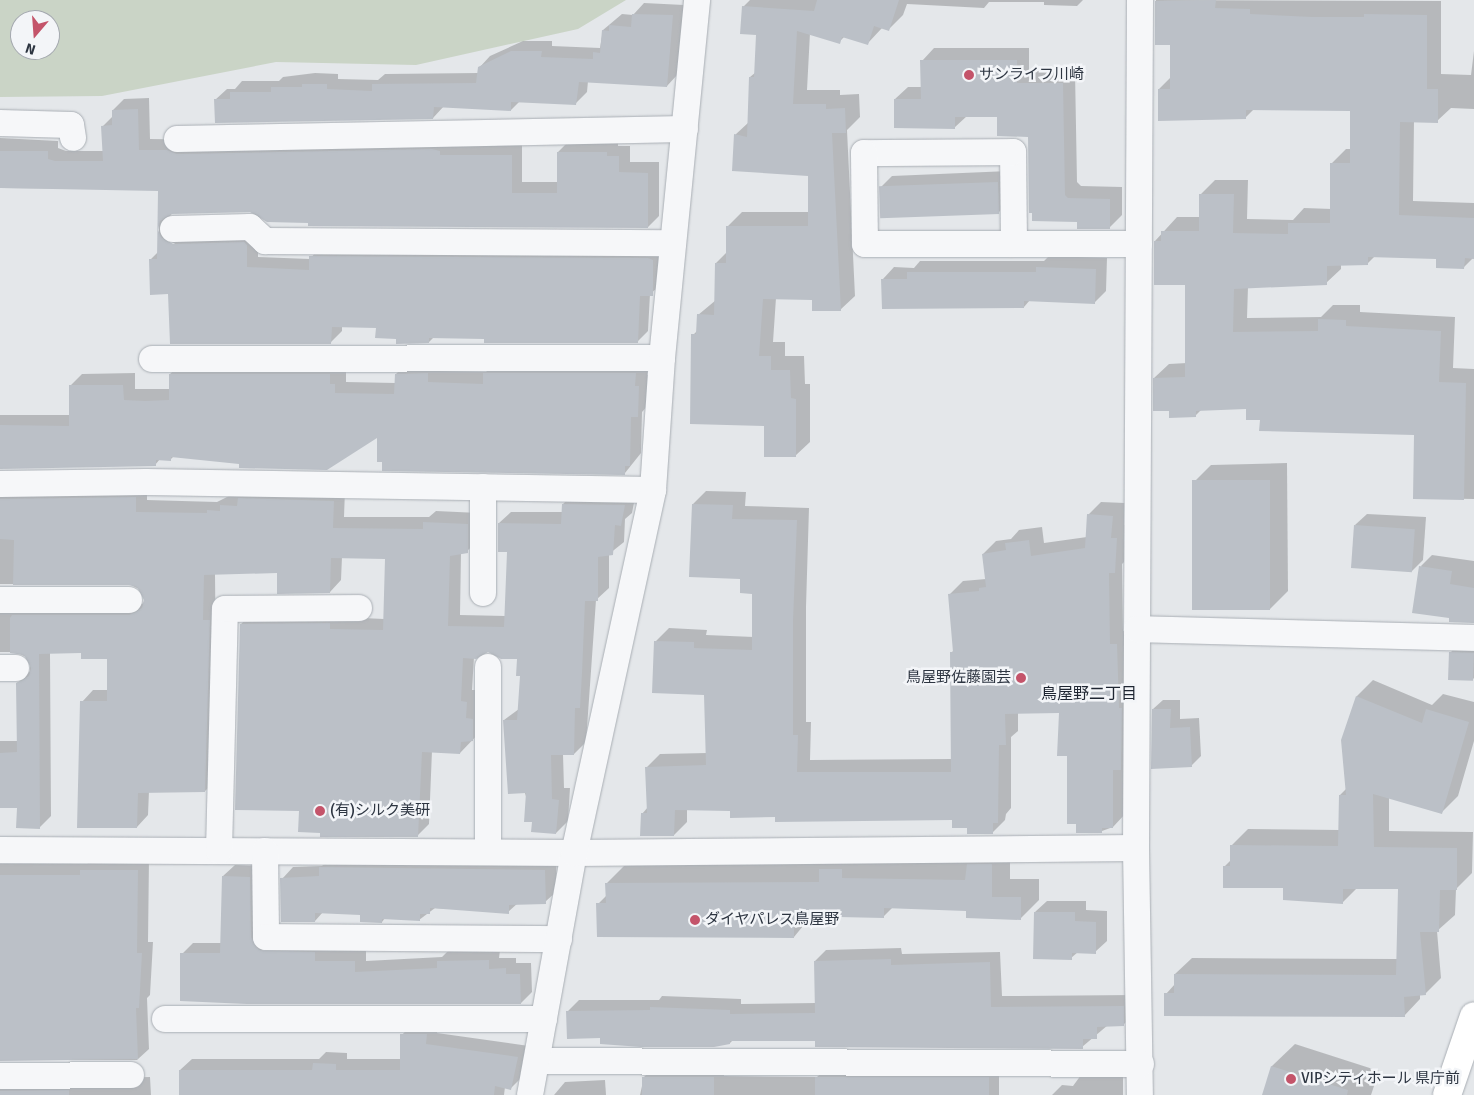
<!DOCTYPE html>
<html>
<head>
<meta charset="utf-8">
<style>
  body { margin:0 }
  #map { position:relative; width:1474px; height:1095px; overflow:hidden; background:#e4e7ea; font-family:Signika,"Noto Sans JP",sans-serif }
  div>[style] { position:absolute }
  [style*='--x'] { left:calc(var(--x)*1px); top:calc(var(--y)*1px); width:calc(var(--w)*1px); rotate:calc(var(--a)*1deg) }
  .green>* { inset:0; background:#cad4c6 }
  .shadow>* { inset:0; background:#0003 }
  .building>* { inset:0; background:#bbc0c7; transform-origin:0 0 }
  .roads { filter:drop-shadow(0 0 1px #a9aeb4) drop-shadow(0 0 1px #a9aeb4) }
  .minor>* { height:26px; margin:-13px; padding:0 13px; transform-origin:13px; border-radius:13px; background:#f6f7f9 }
  .trunk>* { height:28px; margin:-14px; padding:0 14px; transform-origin:14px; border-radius:14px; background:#fff }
  .dots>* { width:14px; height:14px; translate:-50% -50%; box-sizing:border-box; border:2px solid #f3f5f8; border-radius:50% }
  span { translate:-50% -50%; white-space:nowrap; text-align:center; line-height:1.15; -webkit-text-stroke:5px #f3f5f8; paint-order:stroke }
  .poi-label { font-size:15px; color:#2d3541 }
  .left { translate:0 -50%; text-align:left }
  .right { translate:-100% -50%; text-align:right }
  .neighbourhood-label { font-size:16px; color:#1f2632 }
  .north { position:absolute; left:10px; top:10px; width:50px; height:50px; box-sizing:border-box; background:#f3f5f8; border:1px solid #a4a8af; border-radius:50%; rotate:198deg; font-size:14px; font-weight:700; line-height:20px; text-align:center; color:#2d3541 }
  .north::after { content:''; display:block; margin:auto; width:18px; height:22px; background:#c4546a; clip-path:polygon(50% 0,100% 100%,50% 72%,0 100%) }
</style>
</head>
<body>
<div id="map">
  <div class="green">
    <i style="clip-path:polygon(evenodd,0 0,626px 0,578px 29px,416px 65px,276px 62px,102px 96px,0 97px,0 0,20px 20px,50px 20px,50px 50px,20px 50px,20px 20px)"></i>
  </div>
  <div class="shadow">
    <i style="clip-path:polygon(750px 0,1083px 0,1077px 6px,1044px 5px,1044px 2px,989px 2px,984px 8px,907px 4px,903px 15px,889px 29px,882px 28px,868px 43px,845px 36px,839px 42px,810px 33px,807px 90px,840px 90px,840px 95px,859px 94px,860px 117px,847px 130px,855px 296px,840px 310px,813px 299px,776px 298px,773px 342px,785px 342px,785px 356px,804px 356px,805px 384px,810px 384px,810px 442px,795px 456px,693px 335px,698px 330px,698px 315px,716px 300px,716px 263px,727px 252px,727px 227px,742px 212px,809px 212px,809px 175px,735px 135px,749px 122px,750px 77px,756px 72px,758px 34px,743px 7px)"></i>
    <i style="clip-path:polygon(1156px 0,1441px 1px,1441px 74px,1471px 75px,1474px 51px,1474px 109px,1451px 108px,1437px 121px,1414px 121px,1413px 201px,1474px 203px,1474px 257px,1464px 267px,1437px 258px,1375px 256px,1368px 263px,1341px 264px,1341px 269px,1326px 283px,1248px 287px,1247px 318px,1321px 317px,1333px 305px,1360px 305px,1360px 312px,1455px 317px,1453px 368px,1474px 369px,1474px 499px,1414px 498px,1415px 433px,1261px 419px,1247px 408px,1202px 409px,1195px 416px,1170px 409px,1154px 378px,1169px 364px,1187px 363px,1186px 284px,1155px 241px,1177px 217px,1200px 217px,1201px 194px,1215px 180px,1248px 180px,1247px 219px,1293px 220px,1304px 208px,1332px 209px,1331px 164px,1346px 149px,1351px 149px,1351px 109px,1254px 109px,1245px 118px,1159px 89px,1171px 77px,1171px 44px,1156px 44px)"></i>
    <i style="clip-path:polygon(644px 3px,684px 5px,678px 74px,667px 86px,588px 81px,587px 92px,576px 103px,520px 101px,511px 110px,444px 106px,433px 118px,215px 100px,227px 89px,235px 89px,242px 81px,279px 81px,283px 77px,315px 73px,338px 74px,338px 79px,378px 80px,385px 74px,478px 73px,479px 68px,490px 56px,523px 41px,552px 41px,552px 46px,600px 48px,603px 30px,622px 14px,633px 15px)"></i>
    <i style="clip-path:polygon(934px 48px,1029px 48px,1029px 71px,1075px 71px,1077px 182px,1081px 186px,1122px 187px,1122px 215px,1109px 228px,1079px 220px,1029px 135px,999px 116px,967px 116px,954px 128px,895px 99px,908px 87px,922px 87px,922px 61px)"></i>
    <i style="clip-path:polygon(evenodd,149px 98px,150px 139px,522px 144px,522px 182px,558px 182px,558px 152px,569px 141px,618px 141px,618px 146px,630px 146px,630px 162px,659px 162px,659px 216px,648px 227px,310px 221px,250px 211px,172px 213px,169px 218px,258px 234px,258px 257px,310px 259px,321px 246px,660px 247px,663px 283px,650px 294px,648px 331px,637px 342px,434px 337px,429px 342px,377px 327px,342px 326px,342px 331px,331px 342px,169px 293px,150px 260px,159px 251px,159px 189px,0 188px,0 138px,58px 141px,58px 148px,66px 151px,103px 151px,103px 126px,113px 116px,113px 110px,124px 99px,149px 98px,168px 240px,179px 246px,168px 243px,168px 240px)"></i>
    <i style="clip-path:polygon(1009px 171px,1010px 201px,998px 213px,881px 187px,892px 176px)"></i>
    <i style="clip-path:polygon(1049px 256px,1107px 258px,1106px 291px,1095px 302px,1030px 300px,1024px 307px,883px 279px,894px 267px,914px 268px,920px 261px,1044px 261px)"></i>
    <i style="clip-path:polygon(341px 362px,341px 372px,346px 372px,346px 382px,396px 383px,396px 374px,408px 362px,439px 371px,486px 372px,496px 362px,647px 362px,647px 375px,650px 375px,649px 404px,642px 412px,641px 453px,625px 473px,378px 436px,240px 463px,174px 456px,170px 460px,160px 459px,155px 465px,0 468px,0 415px,70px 415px,70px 386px,82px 374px,135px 373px,135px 389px,170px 389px,170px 374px,182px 363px)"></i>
    <i style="clip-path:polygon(1287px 463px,1288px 591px,1270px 609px,1194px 482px,1211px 465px)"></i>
    <i style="clip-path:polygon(0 481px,147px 486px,147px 500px,217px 502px,233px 494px,345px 490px,344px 517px,429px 517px,436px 511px,479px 513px,479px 540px,467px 551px,461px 552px,460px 615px,506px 616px,508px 551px,499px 523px,511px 512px,563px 512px,563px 504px,575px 492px,636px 493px,632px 513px,625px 519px,624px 542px,609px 554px,609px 588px,596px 600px,586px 742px,574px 754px,563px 754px,564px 788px,570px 788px,568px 821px,556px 833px,533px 821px,504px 720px,519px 709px,522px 675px,518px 658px,489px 651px,474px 657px,472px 690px,478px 690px,484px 728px,460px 753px,432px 751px,429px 824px,417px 836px,321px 831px,300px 810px,241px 624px,253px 613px,384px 619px,386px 558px,342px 557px,341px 580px,330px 592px,278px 571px,215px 573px,217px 779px,205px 791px,149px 791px,148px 815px,137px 827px,82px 702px,93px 690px,108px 690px,108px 658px,83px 652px,50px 652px,51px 816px,39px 828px,18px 807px,0 807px,0 741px,18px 741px,18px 683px,30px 671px,30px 659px,16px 652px,0 652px,0 595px,12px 604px,142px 604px,145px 601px,143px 591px,129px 584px,0 584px)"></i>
    <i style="clip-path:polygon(706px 491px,746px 492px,745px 506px,809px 508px,806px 607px,806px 722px,811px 722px,810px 760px,952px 759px,951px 653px,954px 650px,950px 594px,963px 581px,986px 579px,983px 554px,996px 541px,1011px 539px,1019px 530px,1042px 527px,1044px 543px,1087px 537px,1088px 515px,1101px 502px,1125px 503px,1124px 525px,1129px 525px,1128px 558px,1122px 564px,1123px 631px,1130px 631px,1126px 813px,1113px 827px,1102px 831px,1077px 823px,1061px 711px,1018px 713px,1018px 731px,1011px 737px,1011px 808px,1006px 814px,1005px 820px,992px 833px,953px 819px,777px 816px,731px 810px,687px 809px,687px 822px,674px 835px,642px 814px,648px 807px,646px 768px,660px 754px,707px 753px,705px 694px,655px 642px,669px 628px,707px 630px,706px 635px,754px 637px,753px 593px,693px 504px)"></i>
    <i style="clip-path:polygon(1367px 514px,1426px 517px,1423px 560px,1412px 571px,1355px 525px)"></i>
    <i style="clip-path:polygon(1432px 555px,1474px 561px,1474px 623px,1450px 617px,1421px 566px)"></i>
    <i style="clip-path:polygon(1462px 641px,1474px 641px,1474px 679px,1450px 653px)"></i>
    <i style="clip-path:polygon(1373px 680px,1432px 705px,1443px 694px,1474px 702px,1474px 741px,1458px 796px,1441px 813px,1389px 797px,1389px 831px,1473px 832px,1472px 873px,1456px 889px,1455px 915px,1437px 931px,1441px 978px,1425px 994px,1420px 995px,1420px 999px,1404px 1016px,1166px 994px,1175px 984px,1175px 974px,1192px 958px,1397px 959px,1399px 888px,1357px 888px,1342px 903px,1224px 867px,1232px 859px,1232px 845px,1248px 829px,1340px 830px,1340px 795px,1347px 788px,1342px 740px,1357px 696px)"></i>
    <i style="clip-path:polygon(1163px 700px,1180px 700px,1180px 719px,1199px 718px,1201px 756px,1191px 766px,1153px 709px)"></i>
    <i style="clip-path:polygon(1010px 846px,1010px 879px,1039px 879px,1039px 900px,1021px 918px,967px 909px,893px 907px,884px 916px,812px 915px,794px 937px,598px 904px,607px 895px,607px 883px,625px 865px,825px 864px,839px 851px)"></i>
    <i style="clip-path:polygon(332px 856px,556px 859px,557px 891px,545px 902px,518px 903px,508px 912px,435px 908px,419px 920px,385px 918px,382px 922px,361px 914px,323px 912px,315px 921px,282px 879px,293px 867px,322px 866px)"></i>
    <i style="clip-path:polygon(92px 859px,149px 859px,148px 942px,153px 942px,150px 995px,147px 998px,149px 1049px,137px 1060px,0 1060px,0 864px,87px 864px)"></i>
    <i style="clip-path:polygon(235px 865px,261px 866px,262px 926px,366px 950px,366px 961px,442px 957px,449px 950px,500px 950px,499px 958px,516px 958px,516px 963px,531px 963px,532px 992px,521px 1003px,182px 954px,193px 943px,221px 943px,223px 876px)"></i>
    <i style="clip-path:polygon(1047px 901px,1086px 901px,1086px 910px,1107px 911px,1107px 941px,1095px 952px,1078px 952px,1071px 958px,1035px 912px)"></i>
    <i style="clip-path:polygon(901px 948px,902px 954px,1000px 952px,1002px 996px,1134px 995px,1134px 1014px,1123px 1025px,1108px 1025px,1082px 1047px,816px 1040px,733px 1040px,730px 1043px,602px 1037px,568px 1011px,579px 1000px,659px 1000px,662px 996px,741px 999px,741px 1004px,816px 1003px,815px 961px,826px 950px)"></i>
    <i style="clip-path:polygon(413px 1023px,438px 1023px,437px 1033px,529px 1046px,522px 1077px,511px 1088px,505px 1087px,504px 1095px,180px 1095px,180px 1070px,192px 1059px,319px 1059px,326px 1052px,347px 1053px,347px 1059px,402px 1059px,402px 1035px)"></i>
    <i style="clip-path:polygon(1295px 1044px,1379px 1071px,1371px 1095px,1263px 1095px,1272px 1066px)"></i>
    <i style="clip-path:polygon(655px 1066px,724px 1066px,724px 1076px,817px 1077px,828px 1067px,999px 1068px,999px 1095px,640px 1095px,644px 1077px)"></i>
    <i style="clip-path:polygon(0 1071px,12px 1080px,150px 1077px,151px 1095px,0 1095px)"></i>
    <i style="clip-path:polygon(1084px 1071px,1123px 1071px,1123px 1095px,1052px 1095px,1062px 1085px,1073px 1086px)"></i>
    <i style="clip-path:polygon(605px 1080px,606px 1095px,554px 1095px,565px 1082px)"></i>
  </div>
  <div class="building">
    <i style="clip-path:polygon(817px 0,899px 0,889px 31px,874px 26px,868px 45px,842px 37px,840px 44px,797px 31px,793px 104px,826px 104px,826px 109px,845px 108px,846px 133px,832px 133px,841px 311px,812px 311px,812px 300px,763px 299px,759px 356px,771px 356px,771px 370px,790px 370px,791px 398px,796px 399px,796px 457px,764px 457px,764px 426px,690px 424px,691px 334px,696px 334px,697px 314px,714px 315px,715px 263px,726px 263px,726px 226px,808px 226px,808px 176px,732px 171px,734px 134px,747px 137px,749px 77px,754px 77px,756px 35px,740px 34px,742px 6px,814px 11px)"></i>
    <i style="clip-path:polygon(1216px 0,1215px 8px,1250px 9px,1250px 14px,1312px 17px,1364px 17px,1364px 14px,1427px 15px,1427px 89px,1438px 89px,1438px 123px,1400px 122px,1399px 215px,1474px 218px,1474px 259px,1465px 258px,1464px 269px,1436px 268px,1436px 259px,1368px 257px,1368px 265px,1327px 266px,1327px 285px,1234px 289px,1233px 332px,1318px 331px,1318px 319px,1346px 320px,1346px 326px,1441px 331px,1439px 382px,1466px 383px,1464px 500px,1413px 499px,1414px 435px,1259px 431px,1260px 420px,1246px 420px,1246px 409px,1196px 411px,1196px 417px,1169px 418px,1169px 411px,1153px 411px,1153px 378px,1185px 377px,1185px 285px,1154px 285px,1154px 241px,1161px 241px,1161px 231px,1199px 231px,1199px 194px,1234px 194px,1233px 233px,1288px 234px,1288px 223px,1330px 223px,1330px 163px,1350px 163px,1350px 111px,1246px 110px,1246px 119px,1158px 121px,1158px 89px,1170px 89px,1170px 45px,1155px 45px,1155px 1px)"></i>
    <i style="clip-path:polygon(632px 14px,673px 15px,667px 87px,579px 82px,576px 105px,511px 102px,511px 111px,434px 107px,433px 119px,215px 123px,214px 99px,230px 99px,230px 92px,271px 92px,271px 87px,302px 87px,302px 84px,327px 84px,327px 89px,372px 91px,372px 84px,476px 83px,478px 67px,511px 51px,542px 51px,541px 57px,593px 59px,593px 52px,600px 53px,602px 30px,609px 31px,609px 25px,631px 27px)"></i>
    <i style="clip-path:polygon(920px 60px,1017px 60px,1017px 83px,1063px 83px,1065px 195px,1068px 198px,1110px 199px,1110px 229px,1077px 229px,1077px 222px,1032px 221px,1032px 213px,1029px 213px,1028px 137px,997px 136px,997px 117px,955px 117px,955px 129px,894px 128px,894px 99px,921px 99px)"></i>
    <i style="clip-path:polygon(138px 109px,139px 150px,167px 150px,177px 154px,432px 149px,440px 151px,440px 155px,512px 155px,512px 193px,557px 193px,557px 152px,607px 152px,607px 156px,619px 156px,619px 172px,648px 173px,648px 228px,308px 226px,308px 223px,267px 222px,250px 212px,172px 214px,160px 221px,158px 230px,161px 237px,173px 244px,244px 242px,247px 245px,247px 267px,309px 270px,309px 256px,648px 258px,653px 260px,653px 296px,640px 296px,638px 343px,484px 343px,484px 339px,429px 338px,429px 343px,396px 344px,396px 339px,375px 338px,376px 328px,332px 327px,331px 344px,170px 344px,168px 294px,150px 295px,149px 259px,157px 259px,158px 191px,0 188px,0 151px,48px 151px,48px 159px,55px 161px,103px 161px,101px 126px,112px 125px,112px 110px)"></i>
    <i style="left:998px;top:182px;width:32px;height:119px;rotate:88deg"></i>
    <i style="clip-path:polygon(1036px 267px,1096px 269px,1095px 304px,1024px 301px,1024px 308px,882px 309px,881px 279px,907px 279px,907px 272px,1036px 272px)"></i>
    <i style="clip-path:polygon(428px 373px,428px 382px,483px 384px,483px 373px,636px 373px,635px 386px,639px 386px,638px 417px,631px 417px,630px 466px,625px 466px,625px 475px,382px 471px,382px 462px,377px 462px,377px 438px,327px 470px,239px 468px,239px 464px,171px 457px,171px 461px,156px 460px,156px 466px,0 469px,0 425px,69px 426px,69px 385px,123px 385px,124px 400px,145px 401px,169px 400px,169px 374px,330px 374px,330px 384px,335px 384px,335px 393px,394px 394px,395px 374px)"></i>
    <i style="left:1270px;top:480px;width:130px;height:78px;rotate:90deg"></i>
    <i style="clip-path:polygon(136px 497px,136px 512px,207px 513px,207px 510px,220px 511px,220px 505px,237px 506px,238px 498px,334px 501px,333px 528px,423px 529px,423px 522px,468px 524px,468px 553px,450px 556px,448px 626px,504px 627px,507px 552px,498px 552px,498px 523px,561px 524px,562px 504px,625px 505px,621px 526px,615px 525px,613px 555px,598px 557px,598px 601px,585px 601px,582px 673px,580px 708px,575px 708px,574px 755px,551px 755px,552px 799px,559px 800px,556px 834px,531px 832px,532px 822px,524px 822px,526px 793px,508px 794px,503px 720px,517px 720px,520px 676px,516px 676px,517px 659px,501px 659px,488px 652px,476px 659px,463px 658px,461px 701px,467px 702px,466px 718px,473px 719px,473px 741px,461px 742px,460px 754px,422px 752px,418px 837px,320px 837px,320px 833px,298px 832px,299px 811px,235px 810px,240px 624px,330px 623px,330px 629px,383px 630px,385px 559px,331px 558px,330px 593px,277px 594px,277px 573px,204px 575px,203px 620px,210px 620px,205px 792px,138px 793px,137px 828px,77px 828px,80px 701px,107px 701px,107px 659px,81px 659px,81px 653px,39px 654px,40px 829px,16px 828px,17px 808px,0 808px,0 753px,17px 752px,16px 683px,29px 676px,31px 668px,24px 655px,10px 653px,10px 618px,12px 615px,129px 615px,142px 608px,144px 600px,137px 587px,129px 585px,13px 585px,14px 540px,0 539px,0 499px)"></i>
    <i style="clip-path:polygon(692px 504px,733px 505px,732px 519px,797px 520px,793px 621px,793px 735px,798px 735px,797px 772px,951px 772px,950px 652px,953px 652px,948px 594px,979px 591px,979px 588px,986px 587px,982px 554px,1006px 550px,1005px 543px,1029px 540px,1031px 556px,1085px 548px,1087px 514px,1113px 516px,1111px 538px,1117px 538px,1115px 573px,1109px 573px,1110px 644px,1117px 644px,1119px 708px,1122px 708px,1121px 770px,1113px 770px,1113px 828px,1102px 828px,1102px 833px,1076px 833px,1076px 824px,1067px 824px,1067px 756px,1057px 756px,1059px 713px,1005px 714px,1006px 745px,999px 745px,998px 823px,993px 823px,993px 834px,967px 834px,967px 828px,952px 828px,952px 820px,775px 822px,775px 817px,730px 818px,730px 811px,675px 810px,674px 836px,640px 836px,641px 813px,647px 813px,645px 767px,706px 765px,704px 695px,652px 693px,654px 641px,694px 642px,694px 648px,752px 650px,752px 594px,740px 593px,740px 579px,689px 577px)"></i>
    <i style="left:1354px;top:525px;width:61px;height:43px;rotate:4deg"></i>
    <i style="clip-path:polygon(1419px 566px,1452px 571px,1450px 584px,1474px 588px,1474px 623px,1449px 622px,1449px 618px,1412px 613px)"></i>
    <i style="left:1449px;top:652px;width:25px;height:28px;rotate:2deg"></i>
    <i style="clip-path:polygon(1356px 696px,1422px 723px,1426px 709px,1469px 722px,1442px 814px,1373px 794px,1374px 847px,1457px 848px,1457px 890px,1440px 890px,1439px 932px,1420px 932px,1426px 995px,1404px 997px,1405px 1017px,1164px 1016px,1164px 993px,1174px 993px,1174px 974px,1396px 975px,1398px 889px,1343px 889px,1343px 904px,1283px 900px,1283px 888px,1223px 888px,1223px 866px,1230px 866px,1230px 845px,1338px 846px,1339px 795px,1346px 795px,1341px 740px)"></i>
    <i style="clip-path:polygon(1152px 709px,1171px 709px,1170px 728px,1190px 727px,1192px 767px,1151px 769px)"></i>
    <i style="clip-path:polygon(967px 864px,992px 864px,992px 897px,1021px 897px,1021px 920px,966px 918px,966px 911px,884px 908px,884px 918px,794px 916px,794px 938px,597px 937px,596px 903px,606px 903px,605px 883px,819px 882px,819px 869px,842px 869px,842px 878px,965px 880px)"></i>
    <i style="clip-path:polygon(319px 867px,545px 870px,546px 904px,509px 905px,509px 914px,430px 908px,430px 914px,420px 914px,420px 921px,382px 919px,382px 923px,360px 922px,360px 915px,315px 913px,315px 922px,281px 922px,280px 878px,319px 876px)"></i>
    <i style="clip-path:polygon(80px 870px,138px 870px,137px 953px,142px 953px,139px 1008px,136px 1008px,138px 1059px,0 1061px,0 875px,80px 875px)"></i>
    <i style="clip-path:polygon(222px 876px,250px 877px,251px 937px,259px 950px,315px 952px,315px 961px,355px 961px,355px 972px,437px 968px,437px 961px,489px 960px,489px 969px,506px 968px,506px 974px,520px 974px,521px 1004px,247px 1004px,180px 1001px,180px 953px,220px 953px)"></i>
    <i style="clip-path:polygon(1034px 912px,1075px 912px,1075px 921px,1096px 922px,1096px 954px,1072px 953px,1072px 960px,1033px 959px)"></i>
    <i style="clip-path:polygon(891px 959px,891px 965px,990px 962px,991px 1007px,1124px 1006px,1124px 1026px,1097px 1027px,1097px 1039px,1083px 1039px,1083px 1049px,815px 1047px,815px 1041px,730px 1041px,730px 1044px,714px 1047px,642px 1047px,600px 1044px,600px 1038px,567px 1039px,566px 1011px,650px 1010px,650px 1007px,730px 1010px,730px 1014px,815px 1013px,814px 961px)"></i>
    <i style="clip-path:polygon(400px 1034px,427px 1034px,426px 1044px,518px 1057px,511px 1090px,495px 1086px,494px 1095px,179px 1095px,179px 1070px,312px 1070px,313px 1063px,336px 1064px,336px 1070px,400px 1070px)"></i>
    <i style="clip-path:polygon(1271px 1066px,1348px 1090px,1347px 1095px,1262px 1095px)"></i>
    <i style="left:642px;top:1077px;width:72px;height:18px"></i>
    <i style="left:815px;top:1077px;width:174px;height:18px"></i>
    <i style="clip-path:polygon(69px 1090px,69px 1095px,0 1095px,0 1091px)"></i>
  </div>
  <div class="roads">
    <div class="minor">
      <i style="--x:1140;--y:0;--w:848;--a:90.27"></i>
      <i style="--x:1136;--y:848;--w:247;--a:89.1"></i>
      <i style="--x:0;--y:123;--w:71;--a:1.6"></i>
      <i style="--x:71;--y:125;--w:13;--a:81"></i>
      <i style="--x:177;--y:139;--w:508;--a:-1.13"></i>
      <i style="--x:173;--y:229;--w:77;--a:-1.5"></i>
      <i style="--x:250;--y:227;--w:21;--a:43"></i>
      <i style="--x:265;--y:241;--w:408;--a:0.3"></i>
      <i style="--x:1014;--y:244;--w:92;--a:-90.6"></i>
      <i style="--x:1013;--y:152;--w:149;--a:179.6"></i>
      <i style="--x:864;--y:153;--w:91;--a:89.4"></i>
      <i style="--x:865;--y:244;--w:274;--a:0"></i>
      <i style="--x:152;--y:359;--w:510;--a:-0.11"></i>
      <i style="--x:0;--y:484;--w:146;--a:-0.8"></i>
      <i style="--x:146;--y:482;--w:507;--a:0.9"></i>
      <i style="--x:483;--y:487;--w:106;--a:90"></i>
      <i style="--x:0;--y:600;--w:129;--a:0"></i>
      <i style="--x:1137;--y:629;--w:337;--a:1.5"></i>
      <i style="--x:488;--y:667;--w:185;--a:90"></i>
      <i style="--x:0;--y:668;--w:16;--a:0"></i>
      <i style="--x:0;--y:850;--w:574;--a:0.3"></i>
      <i style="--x:574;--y:853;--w:562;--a:-0.51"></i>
      <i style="--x:219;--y:851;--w:242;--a:-88.6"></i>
      <i style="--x:225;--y:609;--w:134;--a:-0.4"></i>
      <i style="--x:265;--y:851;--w:86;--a:89.3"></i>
      <i style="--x:266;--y:937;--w:293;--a:0.4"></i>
      <i style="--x:165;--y:1019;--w:379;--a:0"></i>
      <i style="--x:537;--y:1061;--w:604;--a:0.28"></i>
      <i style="--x:0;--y:1076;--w:131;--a:-0.4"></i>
      <i style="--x:530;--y:1095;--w:246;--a:-79.7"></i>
      <i style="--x:574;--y:853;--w:371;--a:-77.7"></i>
      <i style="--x:653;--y:490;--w:132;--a:-86.1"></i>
      <i style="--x:662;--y:358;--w:360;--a:-84.4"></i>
    </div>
    <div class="trunk">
      <i style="--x:1447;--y:1095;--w:83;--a:-71.1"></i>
    </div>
  </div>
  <div class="dots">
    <i style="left:969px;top:75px;background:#c4546a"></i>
    <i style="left:1021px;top:678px;background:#c4546a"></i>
    <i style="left:320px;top:811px;background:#c4546a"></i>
    <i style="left:695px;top:920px;background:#c4546a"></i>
    <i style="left:1291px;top:1079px;background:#c4546a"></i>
  </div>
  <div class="poi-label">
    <span class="left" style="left:979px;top:75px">サンライフ川崎</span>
    <span class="right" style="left:1011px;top:678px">鳥屋野佐藤園芸</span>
    <span class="left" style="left:330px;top:811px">(有)シルク美研</span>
    <span class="left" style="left:705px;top:920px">ダイヤパレス鳥屋野</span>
    <span class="left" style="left:1301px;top:1079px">VIPシティホール 県庁前</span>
  </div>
  <div class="neighbourhood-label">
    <span style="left:1089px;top:694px">鳥屋野二丁目</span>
  </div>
  <div class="north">N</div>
</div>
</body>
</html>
